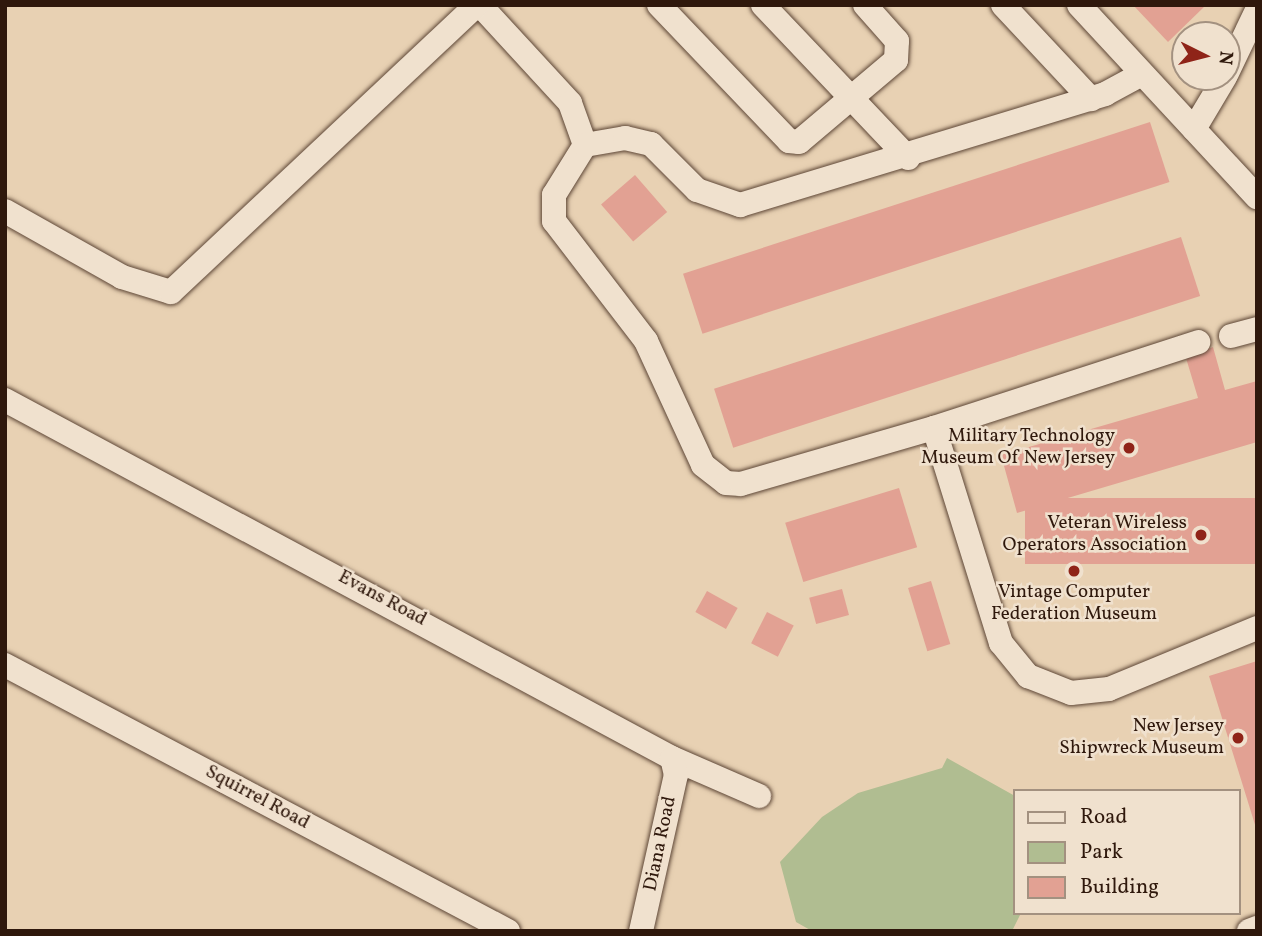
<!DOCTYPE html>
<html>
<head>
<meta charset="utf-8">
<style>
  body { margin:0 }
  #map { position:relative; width:1262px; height:936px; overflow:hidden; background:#e8d1b3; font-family:Vollkorn,serif }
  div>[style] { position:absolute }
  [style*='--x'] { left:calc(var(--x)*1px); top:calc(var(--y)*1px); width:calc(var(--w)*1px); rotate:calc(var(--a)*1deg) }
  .green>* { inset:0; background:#b0bd91 }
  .building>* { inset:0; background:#e2a193; transform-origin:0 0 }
  .roads { filter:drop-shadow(0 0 2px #5d4636) drop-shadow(0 0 2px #5d4636) }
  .minor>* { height:24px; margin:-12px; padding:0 12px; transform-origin:12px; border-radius:12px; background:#f0e1ce }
  .dots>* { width:19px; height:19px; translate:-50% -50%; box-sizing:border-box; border:4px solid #f0e1ce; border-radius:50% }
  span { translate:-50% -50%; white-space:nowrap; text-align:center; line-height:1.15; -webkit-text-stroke:5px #f0e1ce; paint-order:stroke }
  .poi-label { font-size:19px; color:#2f180c }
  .right { translate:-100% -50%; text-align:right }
  .street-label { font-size:19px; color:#2f180c }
  .frame { position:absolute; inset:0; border:7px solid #2f180c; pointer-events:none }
  .legend { position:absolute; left:1013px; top:789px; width:228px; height:126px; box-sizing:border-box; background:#f0e1ce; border:2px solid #a39180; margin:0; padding:9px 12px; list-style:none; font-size:21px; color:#2f180c }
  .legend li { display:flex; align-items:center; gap:14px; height:35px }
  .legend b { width:35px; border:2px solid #a39180 }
  .north { position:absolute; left:1171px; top:21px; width:70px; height:70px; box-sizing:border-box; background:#f0e1ce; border:2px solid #a39180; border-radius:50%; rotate:96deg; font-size:19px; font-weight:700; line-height:28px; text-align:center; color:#2f180c }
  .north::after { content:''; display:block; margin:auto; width:24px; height:32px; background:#8f2418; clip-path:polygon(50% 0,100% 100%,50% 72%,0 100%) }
</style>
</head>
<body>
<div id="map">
  <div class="green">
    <i style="clip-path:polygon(947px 758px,1015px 796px,1015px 913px,1021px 913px,1012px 931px,812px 931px,796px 922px,780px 862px,822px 817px,858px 793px,942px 768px)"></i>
  </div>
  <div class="building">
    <i style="clip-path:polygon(1133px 5px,1206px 5px,1168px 42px)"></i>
    <i style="left:1150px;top:122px;width:63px;height:491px;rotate:72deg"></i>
    <i style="left:635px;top:175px;width:49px;height:45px;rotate:49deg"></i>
    <i style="left:1181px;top:237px;width:62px;height:491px;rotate:72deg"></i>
    <i style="clip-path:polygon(1213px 347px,1225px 390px,1257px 381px,1257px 442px,1017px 513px,1001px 455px,1198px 398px,1186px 358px)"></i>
    <i style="left:899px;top:488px;width:62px;height:119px;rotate:73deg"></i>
    <i style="left:1257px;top:498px;width:66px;height:232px;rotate:90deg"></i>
    <i style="left:931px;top:581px;width:66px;height:24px;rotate:73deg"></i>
    <i style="left:842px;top:589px;width:27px;height:34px;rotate:75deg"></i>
    <i style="left:707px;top:591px;width:35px;height:24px;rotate:29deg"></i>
    <i style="left:767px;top:612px;width:30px;height:35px;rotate:27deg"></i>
    <i style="clip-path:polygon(1257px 661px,1255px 699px,1256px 828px,1209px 676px)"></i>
  </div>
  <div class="roads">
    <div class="minor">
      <i style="--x:480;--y:5;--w:133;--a:47.4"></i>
      <i style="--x:570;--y:103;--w:45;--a:70.3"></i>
      <i style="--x:585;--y:145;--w:59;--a:121.8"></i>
      <i style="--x:554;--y:195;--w:26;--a:90"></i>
      <i style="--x:554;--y:221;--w:151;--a:52.5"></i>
      <i style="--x:646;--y:341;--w:136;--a:65.3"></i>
      <i style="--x:703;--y:465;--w:29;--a:38"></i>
      <i style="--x:726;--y:483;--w:15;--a:4"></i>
      <i style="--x:741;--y:484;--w:201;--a:-16.2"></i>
      <i style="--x:934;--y:428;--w:278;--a:-18"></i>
      <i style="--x:659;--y:5;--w:188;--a:46.3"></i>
      <i style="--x:789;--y:141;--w:10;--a:6"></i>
      <i style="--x:799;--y:142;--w:127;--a:-40.2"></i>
      <i style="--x:896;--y:60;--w:19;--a:-87"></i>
      <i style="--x:897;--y:41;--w:48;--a:-131.6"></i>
      <i style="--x:763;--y:5;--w:211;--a:46.5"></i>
      <i style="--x:1003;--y:5;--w:129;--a:46.9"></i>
      <i style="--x:1079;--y:5;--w:262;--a:47.2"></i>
      <i style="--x:1227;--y:73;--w:70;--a:-64.5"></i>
      <i style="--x:1194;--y:129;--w:61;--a:-59.2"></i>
      <i style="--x:585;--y:145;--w:41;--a:-9.9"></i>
      <i style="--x:625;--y:138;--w:27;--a:13"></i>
      <i style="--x:651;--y:144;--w:65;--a:45"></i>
      <i style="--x:697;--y:190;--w:46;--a:19.2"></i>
      <i style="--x:740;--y:205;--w:382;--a:-16.9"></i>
      <i style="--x:1105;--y:94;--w:42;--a:-28.4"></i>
      <i style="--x:5;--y:211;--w:134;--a:29.4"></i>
      <i style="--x:122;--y:277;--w:51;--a:17"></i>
      <i style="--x:171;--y:292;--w:420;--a:-43.2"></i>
      <i style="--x:1231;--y:336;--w:27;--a:-15"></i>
      <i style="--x:5;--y:400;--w:757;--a:28.22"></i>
      <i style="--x:672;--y:758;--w:95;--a:23.6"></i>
      <i style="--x:934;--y:428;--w:225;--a:72.7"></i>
      <i style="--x:1001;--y:643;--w:43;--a:50.7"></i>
      <i style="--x:1028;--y:676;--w:46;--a:21.6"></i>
      <i style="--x:1071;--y:693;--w:38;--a:-6"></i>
      <i style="--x:1109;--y:689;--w:160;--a:-22.4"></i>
      <i style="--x:5;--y:665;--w:569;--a:27.87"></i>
      <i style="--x:641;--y:931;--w:160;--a:-77.4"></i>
      <i style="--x:676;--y:775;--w:17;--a:-103"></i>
      <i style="--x:1249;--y:931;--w:9;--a:-21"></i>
    </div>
  </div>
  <div class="dots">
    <i style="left:1129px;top:448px;background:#8f2418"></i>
    <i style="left:1201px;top:535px;background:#8f2418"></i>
    <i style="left:1074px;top:571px;background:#8f2418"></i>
    <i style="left:1238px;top:738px;background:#8f2418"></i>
  </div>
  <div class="poi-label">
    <span class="right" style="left:1115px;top:448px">Military Technology<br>Museum Of New Jersey</span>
    <span class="right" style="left:1187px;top:535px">Veteran Wireless<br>Operators Association</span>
    <span style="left:1074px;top:604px">Vintage Computer<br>Federation Museum</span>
    <span class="right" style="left:1224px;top:738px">New Jersey<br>Shipwreck Museum</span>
  </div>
  <div class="street-label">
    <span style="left:382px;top:599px;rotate:28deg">Evans Road</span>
    <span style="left:257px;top:798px;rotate:28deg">Squirrel Road</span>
    <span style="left:661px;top:844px;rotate:-78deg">Diana Road</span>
  </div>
  <div class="frame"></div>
  <ul class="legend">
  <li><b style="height:9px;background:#f0e1ce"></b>Road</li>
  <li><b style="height:19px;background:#b0bd91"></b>Park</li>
  <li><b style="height:19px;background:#e2a193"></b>Building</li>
  </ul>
  <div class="north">N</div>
</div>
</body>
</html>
